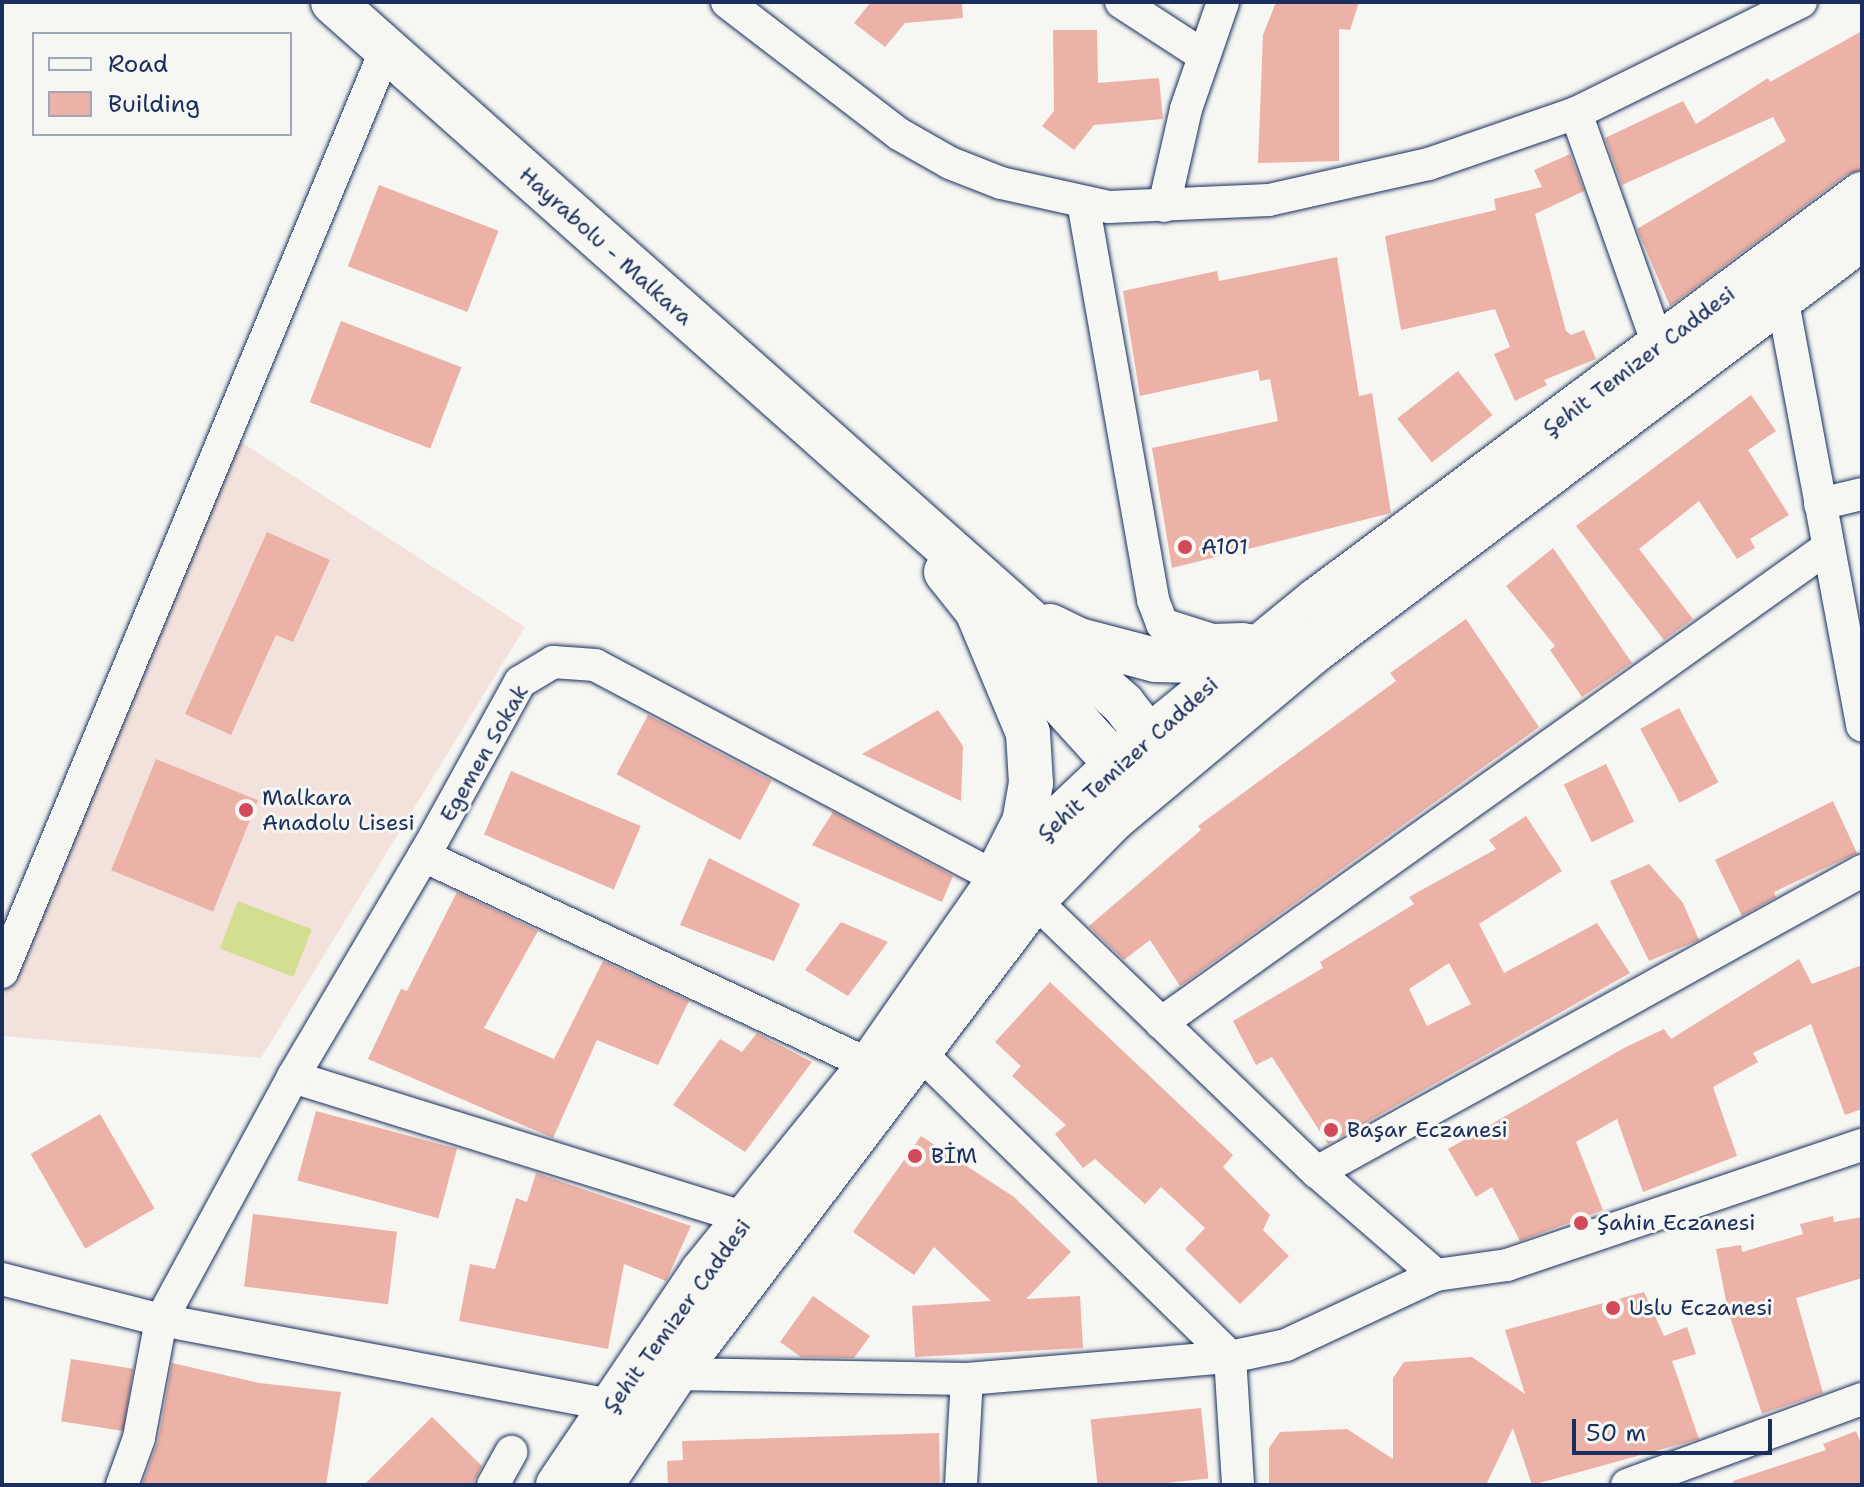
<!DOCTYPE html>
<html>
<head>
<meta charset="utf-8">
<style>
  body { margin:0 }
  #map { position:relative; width:1864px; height:1487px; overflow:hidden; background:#f6f6f2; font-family:"Shantell Sans",sans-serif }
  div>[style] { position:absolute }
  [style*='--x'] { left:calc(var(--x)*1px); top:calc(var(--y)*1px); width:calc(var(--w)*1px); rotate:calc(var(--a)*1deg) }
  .built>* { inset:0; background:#f3e2dc }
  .green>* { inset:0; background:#d3de91; transform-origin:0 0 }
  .building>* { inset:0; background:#ecb2a7; transform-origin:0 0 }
  .roads { filter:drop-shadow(0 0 2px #1b2f5e) drop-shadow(0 0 2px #1b2f5e) }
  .minor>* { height:32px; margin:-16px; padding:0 16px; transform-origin:16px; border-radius:16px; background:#f6f6f2 }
  .secondary>* { height:44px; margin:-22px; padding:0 22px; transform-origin:22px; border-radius:22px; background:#f6f6f2 }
  .dots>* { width:22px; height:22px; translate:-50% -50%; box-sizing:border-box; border:4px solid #f6f6f2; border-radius:50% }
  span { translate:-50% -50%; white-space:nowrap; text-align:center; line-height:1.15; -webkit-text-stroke:6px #f6f6f2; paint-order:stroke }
  .street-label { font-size:22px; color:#1b2f5e }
  .poi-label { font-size:22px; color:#1b2f5e }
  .left { translate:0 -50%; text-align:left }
  .frame { position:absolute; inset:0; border:4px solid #1b2f5e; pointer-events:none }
  .legend { position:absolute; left:32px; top:32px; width:260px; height:104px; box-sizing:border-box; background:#f6f6f2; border:2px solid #9ea6b7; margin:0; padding:10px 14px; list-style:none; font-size:24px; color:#1b2f5e }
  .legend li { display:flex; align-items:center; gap:16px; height:40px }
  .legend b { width:40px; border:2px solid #9ea6b7 }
  .scale { position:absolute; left:1572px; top:1419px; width:200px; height:36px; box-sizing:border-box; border:4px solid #1b2f5e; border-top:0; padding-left:10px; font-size:24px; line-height:28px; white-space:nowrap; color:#1b2f5e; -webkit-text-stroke:6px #f6f6f2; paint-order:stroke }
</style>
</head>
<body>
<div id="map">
  <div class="built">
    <i style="clip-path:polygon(235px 438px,525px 627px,261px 1058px,2px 1036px,2px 993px)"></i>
  </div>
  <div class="green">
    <i style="left:238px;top:901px;width:79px;height:51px;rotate:21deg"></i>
  </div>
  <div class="building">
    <i style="clip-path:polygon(871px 2px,962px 2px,963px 18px,905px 23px,885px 47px,854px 23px)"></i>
    <i style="clip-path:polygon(1276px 2px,1359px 2px,1350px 30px,1339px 29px,1339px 161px,1258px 163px,1263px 35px)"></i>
    <i style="clip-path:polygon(1053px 30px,1097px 30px,1098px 83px,1159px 78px,1163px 119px,1094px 125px,1074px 150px,1042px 126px,1054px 111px)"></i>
    <i style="clip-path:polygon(1862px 31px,1862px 170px,1847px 174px,1670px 306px,1637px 229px,1786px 141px,1773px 117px,1622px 185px,1605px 138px,1683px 101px,1696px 124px,1768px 78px,1770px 82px)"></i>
    <i style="clip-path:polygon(1570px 154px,1584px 191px,1535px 214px,1566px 331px,1571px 335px,1584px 330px,1596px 359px,1544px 380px,1547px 385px,1515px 401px,1494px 354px,1510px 347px,1495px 309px,1401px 330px,1385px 236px,1496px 210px,1494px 199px,1542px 187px,1534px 170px)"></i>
    <i style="left:379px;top:185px;width:128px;height:87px;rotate:21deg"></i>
    <i style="clip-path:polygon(1337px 257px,1359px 396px,1372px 393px,1391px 513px,1172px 568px,1152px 448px,1278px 421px,1270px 379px,1260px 381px,1258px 370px,1140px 396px,1123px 291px,1217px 271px,1219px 281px)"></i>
    <i style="left:341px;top:321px;width:129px;height:87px;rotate:21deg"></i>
    <i style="left:1458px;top:371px;width:56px;height:77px;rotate:52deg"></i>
    <i style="clip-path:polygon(1751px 395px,1776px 431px,1748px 450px,1789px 515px,1750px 539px,1755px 548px,1737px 559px,1699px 501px,1639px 549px,1693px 619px,1664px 640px,1576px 526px)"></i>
    <i style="clip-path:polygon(267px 532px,330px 560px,293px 642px,276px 635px,231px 735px,185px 714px)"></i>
    <i style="clip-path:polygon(1553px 548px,1632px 663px,1582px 697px,1550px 650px,1555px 646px,1506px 586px)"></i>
    <i style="clip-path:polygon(1466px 619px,1539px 727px,1180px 986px,1150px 940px,1124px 960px,1089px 926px,1201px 830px,1198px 826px,1396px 681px,1390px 673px)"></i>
    <i style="left:1679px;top:708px;width:84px;height:44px;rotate:62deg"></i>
    <i style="clip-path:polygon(938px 710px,963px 746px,961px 801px,862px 754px)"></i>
    <i style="left:648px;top:715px;width:140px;height:67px;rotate:28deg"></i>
    <i style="left:156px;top:759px;width:110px;height:120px;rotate:22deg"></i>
    <i style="left:1606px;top:764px;width:64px;height:47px;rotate:64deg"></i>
    <i style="left:511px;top:771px;width:141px;height:69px;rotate:23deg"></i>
    <i style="clip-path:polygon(1833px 801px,1857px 853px,1774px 892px,1776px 897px,1742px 916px,1715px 860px)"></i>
    <i style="clip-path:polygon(833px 812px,953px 876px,942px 902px,812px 845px)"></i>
    <i style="clip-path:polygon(evenodd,1526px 816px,1562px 871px,1479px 924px,1504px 973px,1597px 923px,1630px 973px,1328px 1144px,1272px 1057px,1256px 1065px,1233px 1021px,1323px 968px,1320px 962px,1414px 904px,1409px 897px,1496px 849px,1489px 840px,1526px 816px,1449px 963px,1471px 1004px,1427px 1026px,1409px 989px,1449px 963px)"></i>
    <i style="clip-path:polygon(709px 858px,800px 904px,774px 961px,680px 925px)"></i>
    <i style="clip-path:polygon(1649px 864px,1683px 903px,1699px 940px,1649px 961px,1610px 881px)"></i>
    <i style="clip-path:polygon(457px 892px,538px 931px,484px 1028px,554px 1059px,603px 961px,689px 1001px,658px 1065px,597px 1040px,553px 1138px,368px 1059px,401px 989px,407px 991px)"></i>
    <i style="clip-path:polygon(841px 922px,888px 942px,848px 996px,805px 970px)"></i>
    <i style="clip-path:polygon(1799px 959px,1812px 984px,1862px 965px,1862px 1109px,1845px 1115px,1811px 1024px,1753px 1053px,1758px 1062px,1713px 1087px,1737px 1156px,1643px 1192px,1617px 1119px,1576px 1142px,1603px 1210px,1520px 1241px,1492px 1187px,1476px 1197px,1448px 1149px,1624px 1048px,1664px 1029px,1671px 1039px)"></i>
    <i style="clip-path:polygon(1050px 982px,1233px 1155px,1223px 1167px,1270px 1215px,1263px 1230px,1289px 1256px,1240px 1304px,1185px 1249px,1205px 1228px,1161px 1187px,1145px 1204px,1095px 1159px,1083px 1168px,1055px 1134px,1066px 1125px,1012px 1076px,1021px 1066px,995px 1042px)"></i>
    <i style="clip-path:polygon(757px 1033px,812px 1062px,745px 1152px,673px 1105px,720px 1039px,742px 1052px)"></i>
    <i style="left:316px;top:1111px;width:146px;height:72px;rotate:15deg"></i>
    <i style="left:100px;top:1114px;width:109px;height:80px;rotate:60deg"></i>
    <i style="clip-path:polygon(921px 1136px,1014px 1197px,1071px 1252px,1026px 1299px,1080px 1296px,1083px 1348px,915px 1357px,912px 1306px,991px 1301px,934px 1247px,914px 1275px,853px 1232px)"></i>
    <i style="clip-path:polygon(536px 1173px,691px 1226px,666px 1281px,624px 1264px,608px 1349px,459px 1321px,470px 1264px,495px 1269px,516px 1198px,527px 1202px)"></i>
    <i style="left:253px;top:1214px;width:145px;height:73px;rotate:7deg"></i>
    <i style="clip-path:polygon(1833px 1216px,1834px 1222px,1862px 1217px,1862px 1278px,1796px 1298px,1823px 1393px,1762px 1414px,1728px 1311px,1716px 1249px,1741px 1245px,1742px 1252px,1803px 1234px,1800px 1224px)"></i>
    <i style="clip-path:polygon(1644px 1292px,1664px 1336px,1687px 1327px,1696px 1354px,1672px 1361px,1699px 1439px,1532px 1485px,1513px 1428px,1486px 1485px,1269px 1485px,1269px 1448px,1280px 1432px,1347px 1429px,1393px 1459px,1393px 1378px,1404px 1362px,1472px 1357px,1525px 1394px,1505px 1330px)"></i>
    <i style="clip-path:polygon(813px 1296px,870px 1336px,854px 1358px,801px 1357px,780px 1342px)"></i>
    <i style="left:71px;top:1359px;width:63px;height:63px;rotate:9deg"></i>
    <i style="clip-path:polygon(172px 1363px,259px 1383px,341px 1392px,326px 1485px,142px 1485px,158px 1441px)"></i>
    <i style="left:1201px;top:1408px;width:71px;height:111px;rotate:84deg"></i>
    <i style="clip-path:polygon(432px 1417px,482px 1466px,472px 1485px,364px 1485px)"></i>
    <i style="clip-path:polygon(1856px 1431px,1862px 1445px,1862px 1485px,1734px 1485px,1733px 1481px,1826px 1450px,1823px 1444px)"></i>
    <i style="clip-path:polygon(939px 1433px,940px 1485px,668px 1485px,667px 1461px,683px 1460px,682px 1441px)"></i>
  </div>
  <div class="roads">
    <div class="minor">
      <i style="--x:727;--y:2;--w:217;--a:37.5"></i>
      <i style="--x:899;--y:134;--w:59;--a:29.6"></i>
      <i style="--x:950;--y:163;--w:55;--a:21.4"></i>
      <i style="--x:1001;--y:183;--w:111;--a:12.5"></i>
      <i style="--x:1109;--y:207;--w:160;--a:-2.5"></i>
      <i style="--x:1269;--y:200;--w:164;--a:-12.7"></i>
      <i style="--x:1429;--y:164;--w:156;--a:-19.1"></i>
      <i style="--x:1576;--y:113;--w:251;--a:-26.3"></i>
      <i style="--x:1121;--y:2;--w:99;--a:33"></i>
      <i style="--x:1576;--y:113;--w:248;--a:70.5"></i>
      <i style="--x:1083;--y:202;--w:404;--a:80"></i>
      <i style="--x:1153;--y:600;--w:26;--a:69"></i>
      <i style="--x:1162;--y:624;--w:52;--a:17.7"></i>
      <i style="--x:1212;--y:640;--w:31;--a:-2"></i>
      <i style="--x:1164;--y:206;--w:99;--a:-77.2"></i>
      <i style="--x:1186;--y:109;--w:113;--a:-70.9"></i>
      <i style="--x:1782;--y:297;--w:436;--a:79.4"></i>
      <i style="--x:1820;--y:504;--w:43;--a:-13.4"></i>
      <i style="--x:430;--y:845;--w:269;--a:120.6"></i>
      <i style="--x:293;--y:1077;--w:474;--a:17.3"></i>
      <i style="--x:1034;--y:900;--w:393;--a:43.9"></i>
      <i style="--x:1317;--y:1172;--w:157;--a:40.9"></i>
      <i style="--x:2;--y:972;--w:1000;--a:-67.41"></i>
      <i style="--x:1161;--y:1023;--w:818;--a:-35.5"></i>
      <i style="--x:919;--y:1052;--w:436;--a:44.4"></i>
      <i style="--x:1230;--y:1357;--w:128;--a:86.4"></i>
      <i style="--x:870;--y:1065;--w:493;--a:-154.9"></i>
      <i style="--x:424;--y:856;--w:199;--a:-61.1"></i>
      <i style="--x:520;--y:682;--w:39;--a:-31"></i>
      <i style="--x:553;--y:662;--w:42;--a:4.1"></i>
      <i style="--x:595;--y:665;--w:453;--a:27.9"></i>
      <i style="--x:293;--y:1077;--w:277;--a:118.5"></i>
      <i style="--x:161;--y:1320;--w:460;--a:10.7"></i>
      <i style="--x:1317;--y:1172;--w:623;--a:-28.91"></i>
      <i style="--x:2;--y:1279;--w:164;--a:14.5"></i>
      <i style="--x:161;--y:1320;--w:120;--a:100.6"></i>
      <i style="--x:139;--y:1438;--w:50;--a:109.9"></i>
      <i style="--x:675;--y:1374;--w:292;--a:1"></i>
      <i style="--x:967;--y:1379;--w:264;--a:-4.8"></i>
      <i style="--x:1230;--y:1357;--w:57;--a:-12.1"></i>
      <i style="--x:1286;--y:1345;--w:166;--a:-25"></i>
      <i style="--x:1436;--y:1275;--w:72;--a:-8"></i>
      <i style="--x:1507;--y:1265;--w:375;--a:-18.7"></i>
      <i style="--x:493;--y:1485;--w:38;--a:-61"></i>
      <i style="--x:961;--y:1485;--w:106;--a:-86.8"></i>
      <i style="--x:1627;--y:1485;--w:250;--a:-20.1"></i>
    </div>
    <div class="secondary">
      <i style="--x:333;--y:2;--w:1057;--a:41.62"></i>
      <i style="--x:1123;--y:704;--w:24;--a:52"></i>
      <i style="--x:1138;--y:723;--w:44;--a:86.1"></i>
      <i style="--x:946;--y:572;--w:50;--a:51.5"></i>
      <i style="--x:977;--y:611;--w:132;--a:67.3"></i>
      <i style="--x:1028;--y:733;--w:50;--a:86.6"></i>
      <i style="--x:1031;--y:783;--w:40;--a:100"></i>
      <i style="--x:1024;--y:822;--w:44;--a:117.1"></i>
      <i style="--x:1050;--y:626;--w:32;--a:26"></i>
      <i style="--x:1079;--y:640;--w:79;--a:14.7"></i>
      <i style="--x:1155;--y:660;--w:41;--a:1.4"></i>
      <i style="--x:1196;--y:661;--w:55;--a:-15.8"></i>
      <i style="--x:998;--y:634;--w:162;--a:47.8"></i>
      <i style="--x:1107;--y:754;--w:41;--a:15.8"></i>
      <i style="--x:558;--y:1485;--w:258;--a:-55.9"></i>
      <i style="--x:703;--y:1271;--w:265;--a:-51"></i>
      <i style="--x:870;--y:1065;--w:215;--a:-55.1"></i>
      <i style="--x:993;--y:889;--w:57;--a:-49.3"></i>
      <i style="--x:1030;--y:846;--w:124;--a:-43.4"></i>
      <i style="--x:1120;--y:761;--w:254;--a:-39.3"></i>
      <i style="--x:1317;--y:600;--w:680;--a:-36.68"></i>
      <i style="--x:601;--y:1485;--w:133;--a:-56.3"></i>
      <i style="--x:675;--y:1374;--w:595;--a:-52.86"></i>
      <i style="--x:1034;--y:900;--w:112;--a:-45.7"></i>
      <i style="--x:1112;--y:820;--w:263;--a:-39.9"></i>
      <i style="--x:1314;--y:651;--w:686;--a:-37"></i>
    </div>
  </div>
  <div class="dots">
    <i style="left:1185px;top:547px;background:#d1495b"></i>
    <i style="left:246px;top:810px;background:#d1495b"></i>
    <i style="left:1331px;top:1130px;background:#d1495b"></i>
    <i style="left:915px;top:1156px;background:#d1495b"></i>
    <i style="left:1581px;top:1223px;background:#d1495b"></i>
    <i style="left:1613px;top:1308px;background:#d1495b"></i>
  </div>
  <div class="street-label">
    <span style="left:606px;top:246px;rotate:42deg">Hayrabolu - Malkara</span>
    <span style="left:1639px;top:361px;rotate:-37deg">Şehit Temizer Caddesi</span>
    <span style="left:484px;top:753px;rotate:-60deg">Egemen Sokak</span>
    <span style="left:1128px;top:759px;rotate:-42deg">Şehit Temizer Caddesi</span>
    <span style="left:677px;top:1316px;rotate:-54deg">Şehit Temizer Caddesi</span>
  </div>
  <div class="poi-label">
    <span class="left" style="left:1201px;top:547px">A101</span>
    <span class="left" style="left:262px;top:810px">Malkara<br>Anadolu Lisesi</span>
    <span class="left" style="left:1347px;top:1130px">Başar Eczanesi</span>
    <span class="left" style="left:931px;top:1156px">BİM</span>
    <span class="left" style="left:1597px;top:1223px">Şahin Eczanesi</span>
    <span class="left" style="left:1629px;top:1308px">Uslu Eczanesi</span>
  </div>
  <div class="frame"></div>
  <ul class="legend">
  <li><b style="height:10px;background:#f6f6f2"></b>Road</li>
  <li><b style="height:22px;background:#ecb2a7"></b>Building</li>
  </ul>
  <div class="scale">50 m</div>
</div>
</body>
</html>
